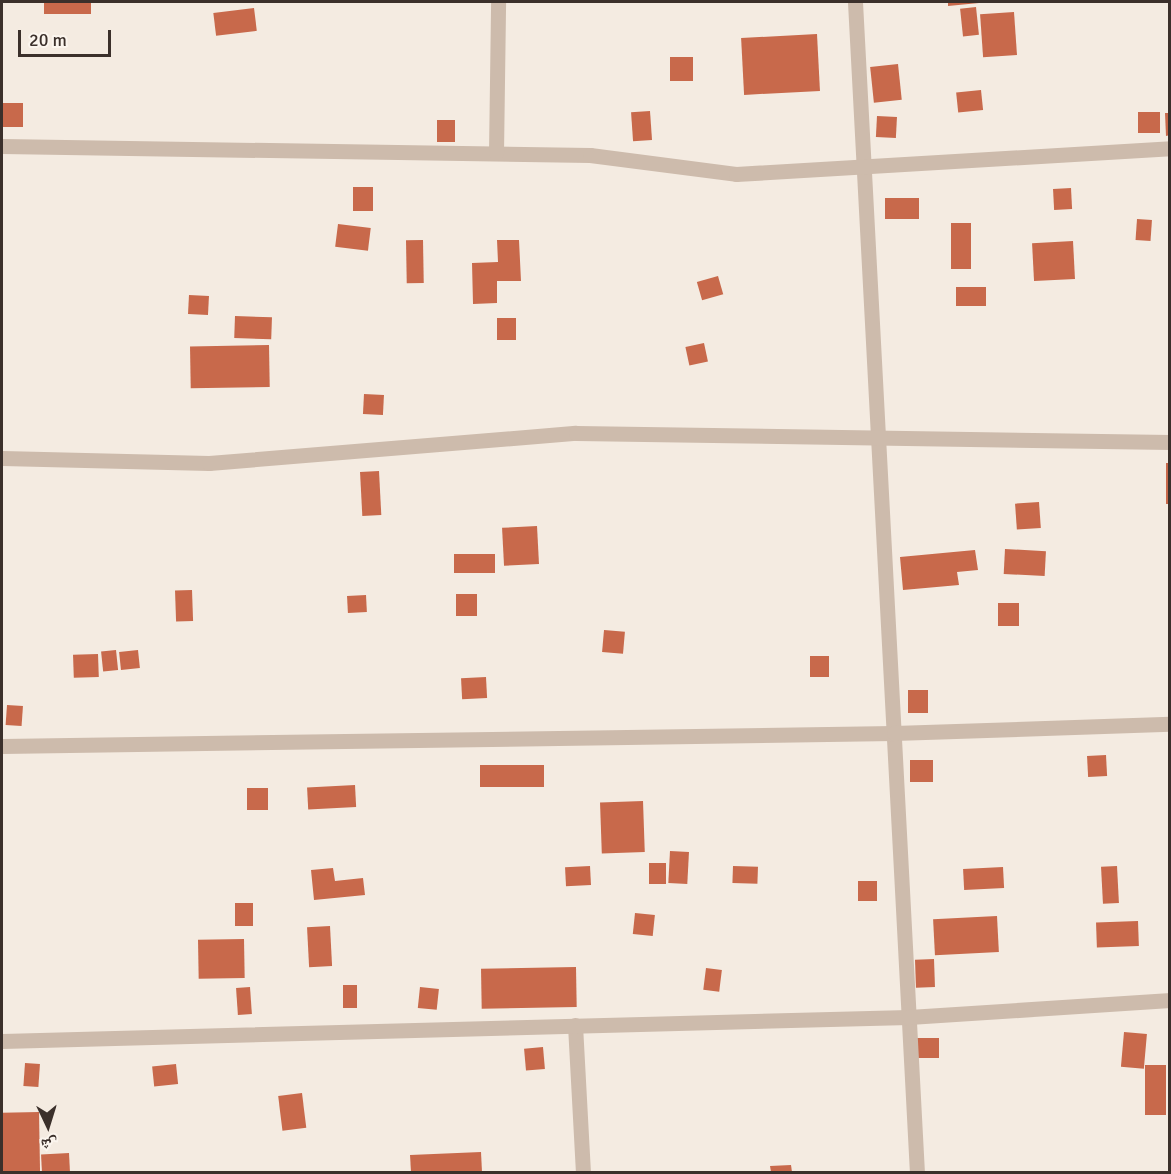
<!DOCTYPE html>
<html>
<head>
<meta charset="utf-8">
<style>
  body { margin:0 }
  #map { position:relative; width:1171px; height:1174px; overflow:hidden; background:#f4ebe1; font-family:Signika,"Noto Naskh Arabic",sans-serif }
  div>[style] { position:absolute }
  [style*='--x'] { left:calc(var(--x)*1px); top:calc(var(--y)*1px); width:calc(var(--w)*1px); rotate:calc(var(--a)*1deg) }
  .building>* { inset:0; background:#c8694b; transform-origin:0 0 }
  .street>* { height:15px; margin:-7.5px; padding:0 7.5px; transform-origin:7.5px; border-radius:7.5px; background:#cdbbac }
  span { translate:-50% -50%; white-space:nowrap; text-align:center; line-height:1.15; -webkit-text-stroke:5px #fbf5ee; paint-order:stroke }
  .frame { position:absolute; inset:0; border:3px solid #3b302b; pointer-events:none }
  .north { position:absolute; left:18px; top:1096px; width:60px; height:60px; -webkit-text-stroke:4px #fbf5ee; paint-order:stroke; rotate:176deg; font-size:16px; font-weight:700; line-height:24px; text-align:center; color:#3b302b }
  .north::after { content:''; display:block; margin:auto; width:21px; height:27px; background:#3b302b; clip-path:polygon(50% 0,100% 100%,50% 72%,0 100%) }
  .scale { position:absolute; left:18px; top:30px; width:93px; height:27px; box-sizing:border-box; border:3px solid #3b302b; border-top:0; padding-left:8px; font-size:18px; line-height:21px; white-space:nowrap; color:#3b302b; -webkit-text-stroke:4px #fbf5ee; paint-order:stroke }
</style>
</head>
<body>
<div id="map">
  <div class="building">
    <i style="left:44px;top:2px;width:47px;height:12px"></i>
    <i style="clip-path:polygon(948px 2px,979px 2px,979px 3px,948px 6px)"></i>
    <i style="left:976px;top:7px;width:28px;height:16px;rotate:84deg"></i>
    <i style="left:254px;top:8px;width:23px;height:41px;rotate:83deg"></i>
    <i style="left:1014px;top:12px;width:43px;height:34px;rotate:86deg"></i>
    <i style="left:817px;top:34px;width:57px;height:76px;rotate:87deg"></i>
    <i style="left:670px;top:57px;width:23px;height:24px"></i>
    <i style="left:898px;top:64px;width:36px;height:28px;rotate:84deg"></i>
    <i style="left:981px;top:90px;width:20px;height:25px;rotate:84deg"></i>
    <i style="left:2px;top:103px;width:21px;height:24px"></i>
    <i style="left:650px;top:111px;width:29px;height:19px;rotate:86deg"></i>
    <i style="left:1160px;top:112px;width:21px;height:22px;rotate:90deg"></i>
    <i style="clip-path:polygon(1165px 113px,1170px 113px,1170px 135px,1166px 136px)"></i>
    <i style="left:877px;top:116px;width:20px;height:21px;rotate:3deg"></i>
    <i style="left:437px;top:120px;width:18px;height:22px"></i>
    <i style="left:353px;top:187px;width:20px;height:24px"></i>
    <i style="left:1071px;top:188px;width:21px;height:18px;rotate:87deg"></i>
    <i style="left:885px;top:198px;width:34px;height:21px"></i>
    <i style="left:1137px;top:219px;width:15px;height:21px;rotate:4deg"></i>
    <i style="left:951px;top:223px;width:20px;height:46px"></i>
    <i style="left:338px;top:224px;width:33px;height:23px;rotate:7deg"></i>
    <i style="left:423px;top:240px;width:43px;height:17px;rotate:89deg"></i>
    <i style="clip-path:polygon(497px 240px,519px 240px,521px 281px,497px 281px,497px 303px,473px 304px,472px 263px,498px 262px)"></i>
    <i style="left:1073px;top:241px;width:38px;height:41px;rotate:87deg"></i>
    <i style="left:718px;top:276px;width:19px;height:22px;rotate:74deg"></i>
    <i style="left:986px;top:287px;width:19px;height:30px;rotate:90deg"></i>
    <i style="left:189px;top:295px;width:20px;height:19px;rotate:3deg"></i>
    <i style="left:235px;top:316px;width:37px;height:22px;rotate:2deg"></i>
    <i style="left:497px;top:318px;width:19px;height:22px"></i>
    <i style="left:704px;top:343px;width:19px;height:19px;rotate:78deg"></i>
    <i style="left:269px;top:345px;width:42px;height:79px;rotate:89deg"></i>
    <i style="left:364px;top:394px;width:20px;height:20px;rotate:3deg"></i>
    <i style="left:1170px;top:463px;width:41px;height:4px;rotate:90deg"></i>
    <i style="left:379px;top:471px;width:44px;height:19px;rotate:87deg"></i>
    <i style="left:1039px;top:502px;width:26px;height:24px;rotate:86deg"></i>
    <i style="left:537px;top:526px;width:38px;height:35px;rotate:87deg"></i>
    <i style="left:1005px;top:549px;width:41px;height:25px;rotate:3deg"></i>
    <i style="clip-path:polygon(975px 550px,978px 570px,957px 572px,959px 585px,903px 590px,900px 557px)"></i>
    <i style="left:495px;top:554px;width:19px;height:41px;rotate:90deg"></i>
    <i style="left:192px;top:590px;width:31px;height:17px;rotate:88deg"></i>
    <i style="left:477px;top:594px;width:22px;height:21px;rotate:90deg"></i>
    <i style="left:366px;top:595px;width:17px;height:19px;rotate:87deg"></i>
    <i style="left:998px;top:603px;width:21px;height:23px"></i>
    <i style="left:604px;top:630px;width:21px;height:22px;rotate:5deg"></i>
    <i style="left:116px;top:650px;width:20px;height:15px;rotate:84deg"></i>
    <i style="left:138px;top:650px;width:18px;height:19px;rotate:84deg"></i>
    <i style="left:98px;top:654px;width:23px;height:25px;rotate:88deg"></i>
    <i style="left:810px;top:656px;width:19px;height:21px"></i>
    <i style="left:486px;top:677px;width:21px;height:25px;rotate:87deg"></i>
    <i style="left:908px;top:690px;width:20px;height:23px"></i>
    <i style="left:7px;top:705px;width:16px;height:20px;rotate:4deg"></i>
    <i style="left:1106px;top:755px;width:21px;height:19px;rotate:87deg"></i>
    <i style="left:910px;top:760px;width:23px;height:22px"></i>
    <i style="left:544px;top:765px;width:22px;height:64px;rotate:90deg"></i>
    <i style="left:355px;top:785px;width:22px;height:48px;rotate:87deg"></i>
    <i style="left:247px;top:788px;width:21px;height:22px"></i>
    <i style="left:643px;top:801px;width:51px;height:43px;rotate:88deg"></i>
    <i style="left:670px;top:851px;width:19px;height:32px;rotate:3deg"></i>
    <i style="left:649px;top:863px;width:17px;height:21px"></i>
    <i style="left:590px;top:866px;width:19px;height:25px;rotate:87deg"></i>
    <i style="left:733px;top:866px;width:25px;height:17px;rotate:2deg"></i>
    <i style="left:1117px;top:866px;width:37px;height:16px;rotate:87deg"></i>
    <i style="left:1003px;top:867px;width:21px;height:40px;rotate:87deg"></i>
    <i style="clip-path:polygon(333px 868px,335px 881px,363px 878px,365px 895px,314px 900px,311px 870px)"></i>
    <i style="left:858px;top:881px;width:19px;height:20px"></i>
    <i style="left:235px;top:903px;width:18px;height:23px"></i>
    <i style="left:635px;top:913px;width:20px;height:21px;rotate:6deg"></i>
    <i style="left:997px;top:916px;width:36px;height:64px;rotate:87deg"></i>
    <i style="left:1138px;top:921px;width:25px;height:42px;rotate:88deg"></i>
    <i style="left:330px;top:926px;width:40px;height:23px;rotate:87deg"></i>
    <i style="left:244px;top:939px;width:39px;height:46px;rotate:89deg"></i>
    <i style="left:934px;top:959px;width:28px;height:19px;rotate:88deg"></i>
    <i style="left:576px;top:967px;width:40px;height:95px;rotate:89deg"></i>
    <i style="left:706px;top:968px;width:16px;height:22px;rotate:7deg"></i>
    <i style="left:343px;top:985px;width:14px;height:23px"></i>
    <i style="left:250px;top:987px;width:27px;height:14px;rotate:86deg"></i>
    <i style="left:420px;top:987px;width:19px;height:21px;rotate:6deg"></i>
    <i style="left:1124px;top:1032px;width:23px;height:35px;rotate:5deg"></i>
    <i style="left:939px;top:1038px;width:20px;height:22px;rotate:90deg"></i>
    <i style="left:543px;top:1047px;width:22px;height:19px;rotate:85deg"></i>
    <i style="left:25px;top:1063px;width:15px;height:23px;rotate:4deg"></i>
    <i style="left:176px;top:1064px;width:20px;height:24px;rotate:84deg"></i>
    <i style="left:1145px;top:1065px;width:21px;height:50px"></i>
    <i style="left:302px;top:1093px;width:35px;height:24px;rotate:83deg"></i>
    <i style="left:39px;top:1112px;width:60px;height:37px;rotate:89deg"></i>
    <i style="clip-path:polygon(481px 1152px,482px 1172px,411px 1172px,410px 1155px)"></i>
    <i style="left:69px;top:1153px;width:19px;height:28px;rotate:87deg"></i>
    <i style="clip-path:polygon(791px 1165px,792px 1172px,771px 1172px,770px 1166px)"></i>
  </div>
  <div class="street">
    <i style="--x:855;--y:2;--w:1172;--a:86.97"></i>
    <i style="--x:2;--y:146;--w:588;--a:0.88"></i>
    <i style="--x:590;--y:155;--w:147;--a:7.4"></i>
    <i style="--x:736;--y:174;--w:435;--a:-3.4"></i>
    <i style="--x:496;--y:153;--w:151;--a:-89.2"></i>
    <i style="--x:2;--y:458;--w:207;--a:1.4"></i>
    <i style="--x:209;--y:463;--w:368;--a:-4.7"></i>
    <i style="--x:576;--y:433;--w:594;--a:0.87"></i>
    <i style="--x:2;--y:746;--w:892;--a:-0.83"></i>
    <i style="--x:894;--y:733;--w:276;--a:-1.9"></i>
    <i style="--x:575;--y:1025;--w:147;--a:86.9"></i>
    <i style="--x:2;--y:1041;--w:907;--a:-1.52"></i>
    <i style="--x:909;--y:1017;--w:262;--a:-3.7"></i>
  </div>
  <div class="frame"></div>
  <div class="north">ش</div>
  <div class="scale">20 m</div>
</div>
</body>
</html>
